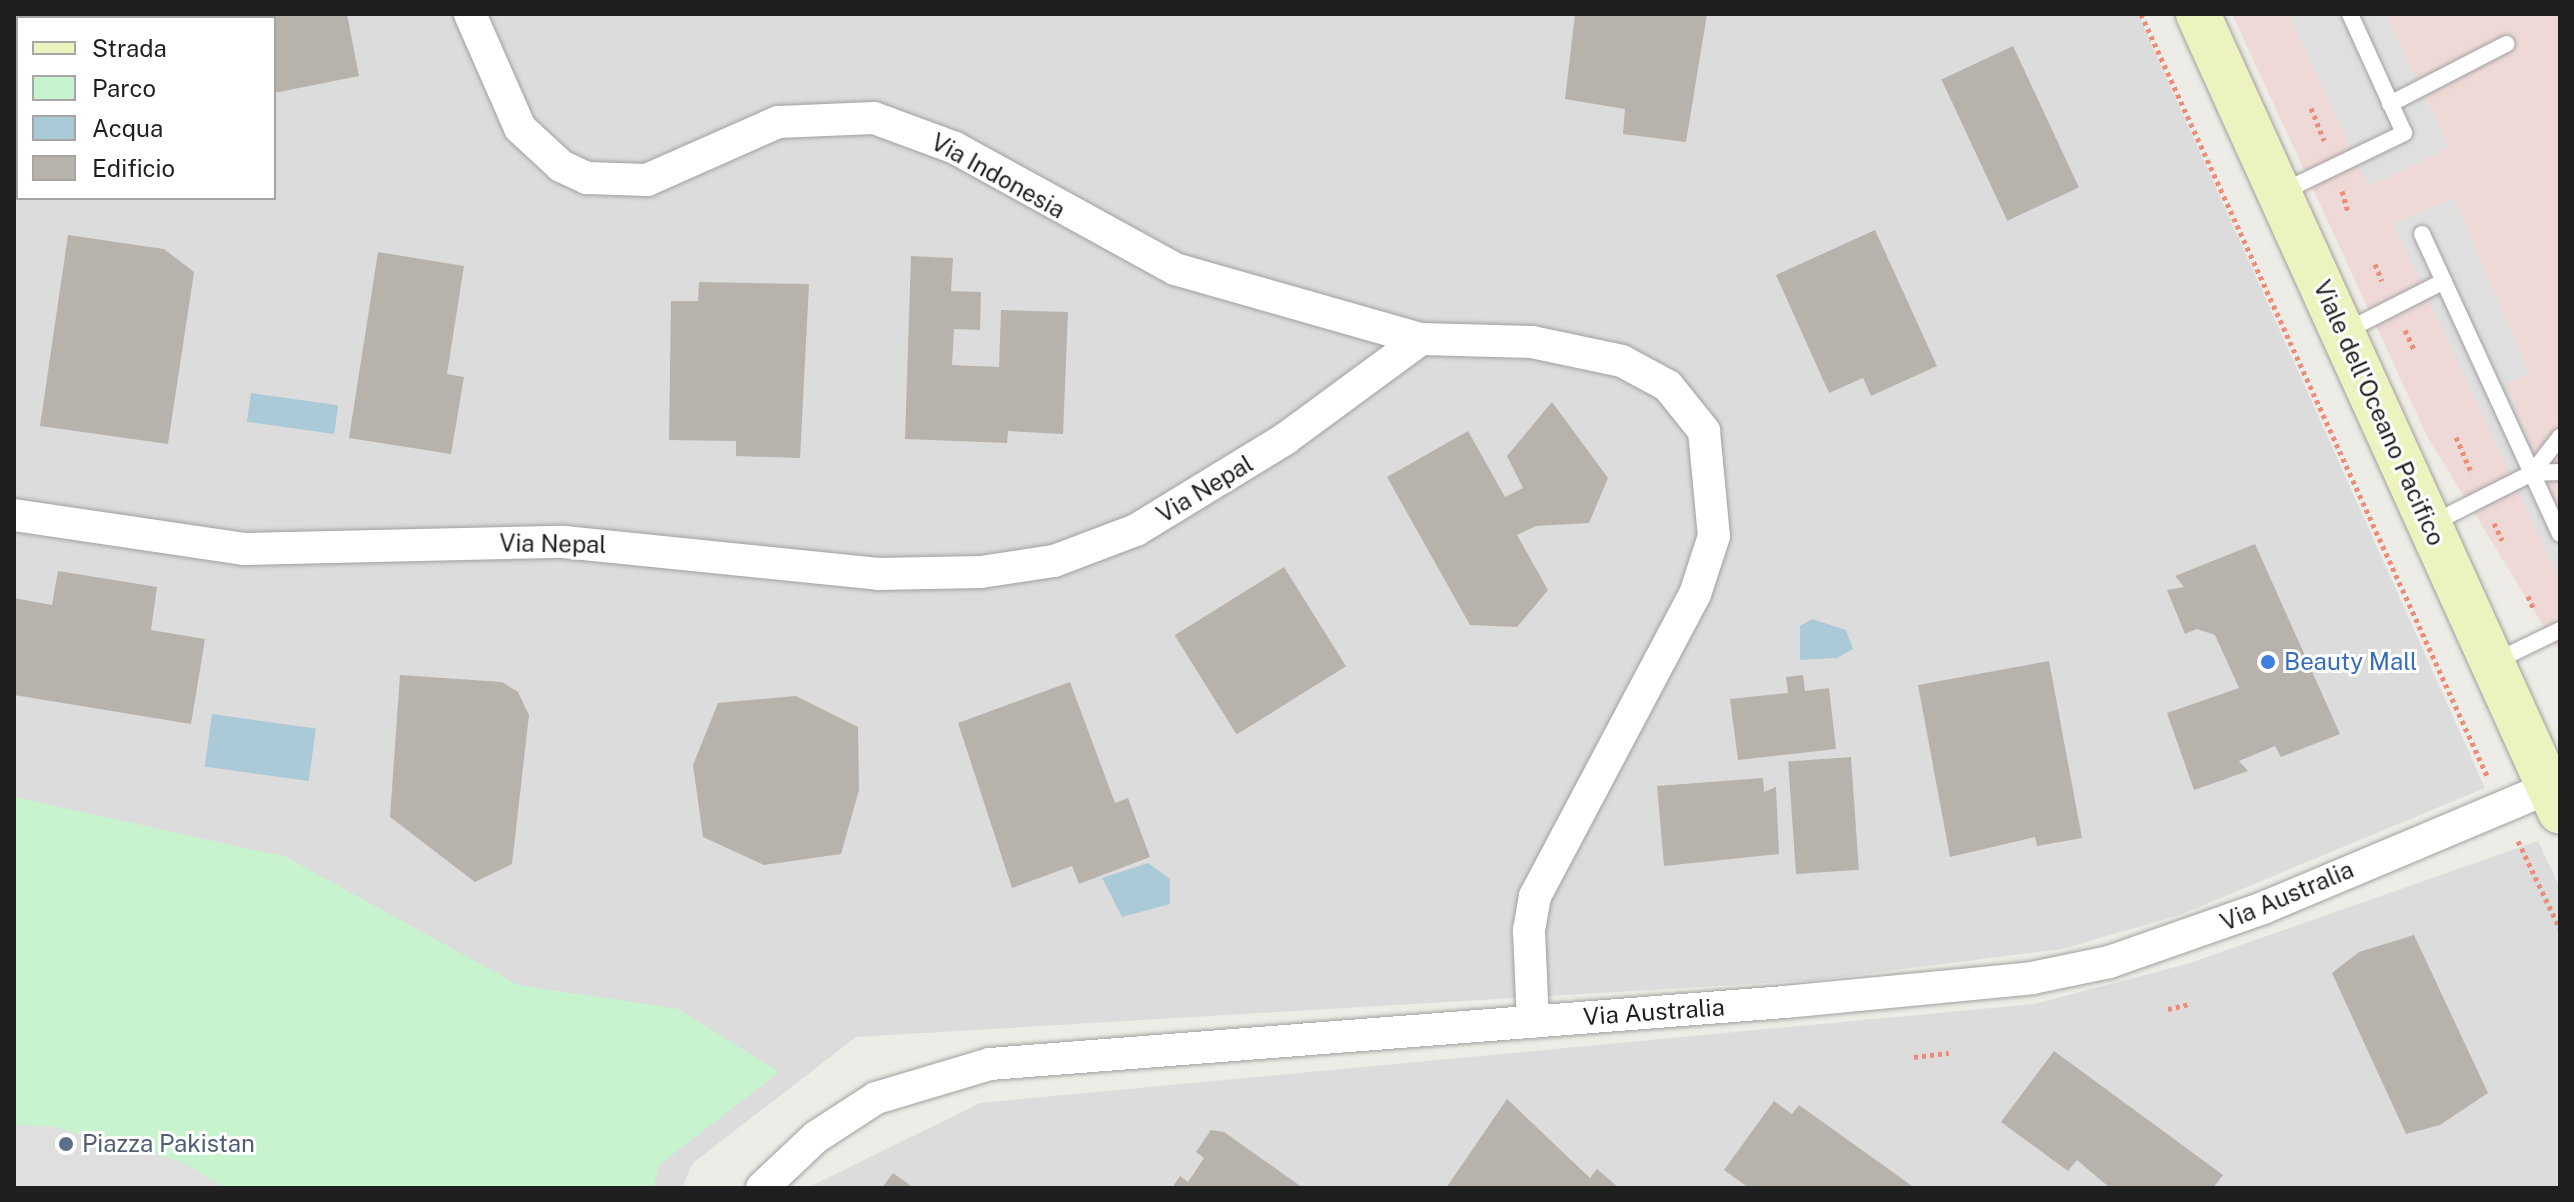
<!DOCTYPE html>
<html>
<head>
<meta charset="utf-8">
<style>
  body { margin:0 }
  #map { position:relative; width:2574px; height:1202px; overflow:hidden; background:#eeece6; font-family:"Public Sans",sans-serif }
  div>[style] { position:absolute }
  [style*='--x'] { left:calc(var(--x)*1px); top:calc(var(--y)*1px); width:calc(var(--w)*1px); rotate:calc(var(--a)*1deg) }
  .residential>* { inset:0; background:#dddcdc }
  .commercial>* { inset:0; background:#eed9d7 }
  .park>* { inset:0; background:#c7f4ce }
  .parking>* { inset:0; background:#dfdfdf }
  .water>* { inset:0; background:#abcad8; transform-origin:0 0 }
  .building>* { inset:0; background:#b8b2ac; transform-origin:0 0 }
  .path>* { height:5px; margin-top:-2.5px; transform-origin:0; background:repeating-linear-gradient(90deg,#ec8d79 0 4px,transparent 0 8px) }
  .roads { filter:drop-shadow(0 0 2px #a0a0a0) drop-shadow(0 0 2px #a0a0a0) }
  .lane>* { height:16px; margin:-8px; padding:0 8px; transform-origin:8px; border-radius:8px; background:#fff }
  .street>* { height:32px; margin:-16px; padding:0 16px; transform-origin:16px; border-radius:16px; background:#fff }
  .secondary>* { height:44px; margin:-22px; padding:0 22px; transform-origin:22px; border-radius:22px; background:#edf3bf }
  .dots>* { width:22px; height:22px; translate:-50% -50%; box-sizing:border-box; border:4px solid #fff; border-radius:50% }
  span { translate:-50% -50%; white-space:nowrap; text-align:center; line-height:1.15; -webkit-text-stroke:6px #fff; paint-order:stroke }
  .street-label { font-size:24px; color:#1f1f1f }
  .shop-label { font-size:24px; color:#366cbe }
  .left { translate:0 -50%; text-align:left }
  .service-label { font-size:24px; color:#4e5e75 }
  .frame { position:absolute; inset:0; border:16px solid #1f1f1f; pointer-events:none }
  .legend { position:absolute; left:16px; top:16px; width:260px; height:184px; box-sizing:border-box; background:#fff; border:2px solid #a5a5a5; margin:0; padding:10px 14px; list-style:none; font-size:24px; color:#1f1f1f }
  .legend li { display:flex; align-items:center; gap:16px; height:40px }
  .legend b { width:40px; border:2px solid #a5a5a5 }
</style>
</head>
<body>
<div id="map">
  <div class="residential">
    <i style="clip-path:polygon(evenodd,14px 14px,2138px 14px,2485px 788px,2180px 915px,2062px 949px,1817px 980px,856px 1037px,693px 1163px,682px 1188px,14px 1188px,14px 14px,18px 18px,274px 18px,274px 198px,18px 198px,18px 18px)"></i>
    <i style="clip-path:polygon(2538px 841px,2560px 888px,2560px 1188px,807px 1188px,980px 1103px,2034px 1004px,2187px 964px)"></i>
  </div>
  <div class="commercial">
    <i style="clip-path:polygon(2232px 14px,2560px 14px,2560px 653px,2427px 436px)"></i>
  </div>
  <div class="park">
    <i style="clip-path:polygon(14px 797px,286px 857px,518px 985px,678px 1009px,779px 1072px,659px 1165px,653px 1188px,225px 1188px,181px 1162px,53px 1127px,14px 1125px)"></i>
  </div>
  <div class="parking">
    <i style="clip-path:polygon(2288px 14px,2386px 14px,2449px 148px,2369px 186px)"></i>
    <i style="clip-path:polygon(2454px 198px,2529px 374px,2505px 384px,2560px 514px,2560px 581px,2393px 224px)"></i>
    <i style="clip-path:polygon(14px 1125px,53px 1127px,182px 1162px,225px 1188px,14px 1188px)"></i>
  </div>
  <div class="water">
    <i style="left:251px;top:393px;width:88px;height:29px;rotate:8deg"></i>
    <i style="clip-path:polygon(1812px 619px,1846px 630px,1853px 649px,1837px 658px,1800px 660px,1800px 626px)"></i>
    <i style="left:212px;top:714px;width:105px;height:53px;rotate:8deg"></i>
    <i style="clip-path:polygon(1148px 863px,1170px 879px,1170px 904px,1122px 917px,1102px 878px)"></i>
  </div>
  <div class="building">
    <i style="clip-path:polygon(131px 14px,347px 14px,359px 76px,274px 93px,274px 18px)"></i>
    <i style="clip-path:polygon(1575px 14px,1707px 14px,1686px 142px,1623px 134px,1625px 109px,1565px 99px)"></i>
    <i style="left:2013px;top:46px;width:156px;height:79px;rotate:65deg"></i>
    <i style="clip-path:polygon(1875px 230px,1937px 366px,1871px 396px,1863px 378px,1829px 393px,1776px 275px)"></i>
    <i style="clip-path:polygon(68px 235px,164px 249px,194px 272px,168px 444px,40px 426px)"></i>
    <i style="clip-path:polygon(378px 252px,464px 266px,447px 374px,464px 377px,451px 454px,349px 438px)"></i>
    <i style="clip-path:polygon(911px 256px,953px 258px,951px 291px,981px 292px,980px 330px,954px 329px,952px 365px,999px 367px,1001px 310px,1068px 312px,1063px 434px,1008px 431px,1007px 443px,905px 439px)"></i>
    <i style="clip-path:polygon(699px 282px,809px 284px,800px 458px,736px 456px,736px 441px,669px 440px,671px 301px,698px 301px)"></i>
    <i style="clip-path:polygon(1552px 402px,1608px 478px,1589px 523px,1536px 526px,1517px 535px,1548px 590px,1517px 627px,1470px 625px,1387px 477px,1468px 431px,1505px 497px,1523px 488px,1507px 456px)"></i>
    <i style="clip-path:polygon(2255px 544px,2340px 734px,2281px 757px,2275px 746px,2239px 761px,2248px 771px,2194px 790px,2167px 713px,2239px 688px,2215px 635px,2197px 629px,2185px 634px,2167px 590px,2184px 587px,2175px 576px)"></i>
    <i style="left:1284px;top:567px;width:117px;height:129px;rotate:58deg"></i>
    <i style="clip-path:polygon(58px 571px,157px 587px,151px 630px,205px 639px,191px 724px,14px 695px,14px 598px,52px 605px)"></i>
    <i style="clip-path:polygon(2049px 661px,2082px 838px,2037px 846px,2035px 837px,1950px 857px,1918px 685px)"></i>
    <i style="clip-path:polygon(400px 675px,502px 682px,518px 692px,529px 715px,512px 864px,475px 882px,390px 817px)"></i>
    <i style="clip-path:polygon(1803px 675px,1805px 691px,1829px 688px,1836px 749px,1738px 760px,1730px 699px,1788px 693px,1786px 677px)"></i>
    <i style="clip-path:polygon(1070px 682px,1115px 803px,1128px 798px,1150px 857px,1079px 884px,1072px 866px,1012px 888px,958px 723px)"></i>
    <i style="clip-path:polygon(796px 696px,858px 727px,859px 790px,841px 854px,764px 865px,703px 837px,693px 765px,718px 703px)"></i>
    <i style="left:1851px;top:757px;width:113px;height:63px;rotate:86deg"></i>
    <i style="clip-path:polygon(1763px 778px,1764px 792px,1776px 787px,1779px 854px,1664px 866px,1657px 786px)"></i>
    <i style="clip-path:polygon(2414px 935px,2488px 1093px,2440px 1125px,2406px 1134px,2332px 973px,2359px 952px)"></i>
    <i style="clip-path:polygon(2054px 1051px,2223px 1175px,2213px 1188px,2110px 1188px,2077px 1160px,2068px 1171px,2001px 1122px)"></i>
    <i style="clip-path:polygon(1507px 1099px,1590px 1178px,1597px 1169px,1619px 1188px,1446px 1188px)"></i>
    <i style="clip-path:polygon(1774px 1101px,1792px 1114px,1799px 1105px,1915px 1188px,1749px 1188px,1724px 1170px)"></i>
    <i style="clip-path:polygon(1211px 1130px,1224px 1132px,1303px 1188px,1172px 1188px,1180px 1176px,1188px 1182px,1204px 1158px,1196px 1152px)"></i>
    <i style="clip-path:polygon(893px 1173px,914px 1188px,882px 1188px)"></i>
  </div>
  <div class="path">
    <i style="--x:2141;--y:14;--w:839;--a:65.57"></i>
    <i style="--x:2311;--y:108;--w:35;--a:68"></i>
    <i style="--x:2342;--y:191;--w:22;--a:74"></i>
    <i style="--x:2375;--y:264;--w:18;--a:68"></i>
    <i style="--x:2405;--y:330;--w:23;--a:65"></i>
    <i style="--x:2456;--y:437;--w:40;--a:66.6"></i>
    <i style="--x:2494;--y:523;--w:19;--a:65"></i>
    <i style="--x:2528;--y:596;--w:15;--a:67"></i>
    <i style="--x:2518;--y:841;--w:98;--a:64.5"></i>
    <i style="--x:2168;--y:1009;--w:23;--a:-13"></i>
    <i style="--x:1914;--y:1057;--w:35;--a:-7"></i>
  </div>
  <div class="roads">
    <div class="lane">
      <i style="--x:2390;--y:104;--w:131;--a:-27.3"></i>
      <i style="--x:2280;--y:193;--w:138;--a:-25.8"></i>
      <i style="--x:2404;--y:133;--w:131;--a:-114.4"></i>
      <i style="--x:2422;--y:234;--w:330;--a:65.3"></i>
      <i style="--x:2344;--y:332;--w:112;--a:-27"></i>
      <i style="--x:2532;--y:473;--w:46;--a:-52.1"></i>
      <i style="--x:2431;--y:524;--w:113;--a:-26.8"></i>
      <i style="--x:2532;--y:473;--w:28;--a:-2"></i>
      <i style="--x:2494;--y:662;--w:73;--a:-25.9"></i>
    </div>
    <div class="street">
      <i style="--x:470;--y:14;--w:124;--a:66.3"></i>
      <i style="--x:520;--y:128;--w:56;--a:42.8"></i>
      <i style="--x:561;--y:166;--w:29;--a:25"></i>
      <i style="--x:587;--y:178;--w:60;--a:1.9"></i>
      <i style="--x:647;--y:180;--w:143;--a:-23.9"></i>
      <i style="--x:778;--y:122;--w:96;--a:-2.4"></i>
      <i style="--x:874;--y:118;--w:86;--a:20.3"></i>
      <i style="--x:955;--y:148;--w:251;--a:28.8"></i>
      <i style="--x:1175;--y:269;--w:256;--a:15.9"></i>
      <i style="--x:14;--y:515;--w:232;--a:8.4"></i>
      <i style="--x:244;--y:549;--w:320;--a:-1.3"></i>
      <i style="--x:564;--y:542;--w:316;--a:5.8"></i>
      <i style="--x:878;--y:574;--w:103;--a:-1.1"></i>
      <i style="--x:981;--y:572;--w:74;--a:-8.6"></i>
      <i style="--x:1054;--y:561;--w:88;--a:-20.7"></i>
      <i style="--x:1136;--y:530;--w:175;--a:-31.4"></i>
      <i style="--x:1285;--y:439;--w:169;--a:-36.3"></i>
      <i style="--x:1421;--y:339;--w:111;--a:1.5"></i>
      <i style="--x:1532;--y:342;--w:92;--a:11.9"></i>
      <i style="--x:1622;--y:361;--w:52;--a:28.5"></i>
      <i style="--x:1668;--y:386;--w:58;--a:51.3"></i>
      <i style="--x:1704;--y:431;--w:105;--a:84.6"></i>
      <i style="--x:1714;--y:536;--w:61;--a:108.1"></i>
      <i style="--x:1695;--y:594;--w:342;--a:117.9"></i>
      <i style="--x:1535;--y:896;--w:36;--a:100"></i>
      <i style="--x:1529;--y:931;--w:91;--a:87.5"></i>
      <i style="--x:762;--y:1188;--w:74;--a:-43.4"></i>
      <i style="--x:816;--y:1137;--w:72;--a:-33"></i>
      <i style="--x:876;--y:1098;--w:119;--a:-16.6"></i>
      <i style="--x:990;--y:1064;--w:797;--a:-4.46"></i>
      <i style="--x:1785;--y:1002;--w:248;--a:-5.5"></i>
      <i style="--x:2032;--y:978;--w:79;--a:-11.7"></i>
      <i style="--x:2109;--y:962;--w:163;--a:-19.3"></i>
      <i style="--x:2263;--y:908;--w:310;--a:-22.8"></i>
    </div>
    <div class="secondary">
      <i style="--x:2198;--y:14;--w:876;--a:65.6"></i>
    </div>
  </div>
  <div class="dots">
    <i style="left:2268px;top:662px;background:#3f7fe0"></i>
    <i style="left:66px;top:1144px;background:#5c6f8a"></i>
  </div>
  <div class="street-label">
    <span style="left:998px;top:176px;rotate:29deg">Via Indonesia</span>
    <span style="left:2379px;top:413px;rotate:66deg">Viale dell'Oceano Pacifico</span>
    <span style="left:1205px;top:489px;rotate:-31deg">Via Nepal</span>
    <span style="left:553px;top:544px;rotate:1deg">Via Nepal</span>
    <span style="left:2287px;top:896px;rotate:-23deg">Via Australia</span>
    <span style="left:1654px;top:1012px;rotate:-4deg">Via Australia</span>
  </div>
  <div class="shop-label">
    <span class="left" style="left:2284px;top:662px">Beauty Mall</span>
  </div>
  <div class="service-label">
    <span class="left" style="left:82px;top:1144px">Piazza Pakistan</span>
  </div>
  <div class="frame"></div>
  <ul class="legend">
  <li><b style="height:10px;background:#edf3bf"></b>Strada</li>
  <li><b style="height:22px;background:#c7f4ce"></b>Parco</li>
  <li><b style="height:22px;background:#abcad8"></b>Acqua</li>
  <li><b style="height:22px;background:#b8b2ac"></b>Edificio</li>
  </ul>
</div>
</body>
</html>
